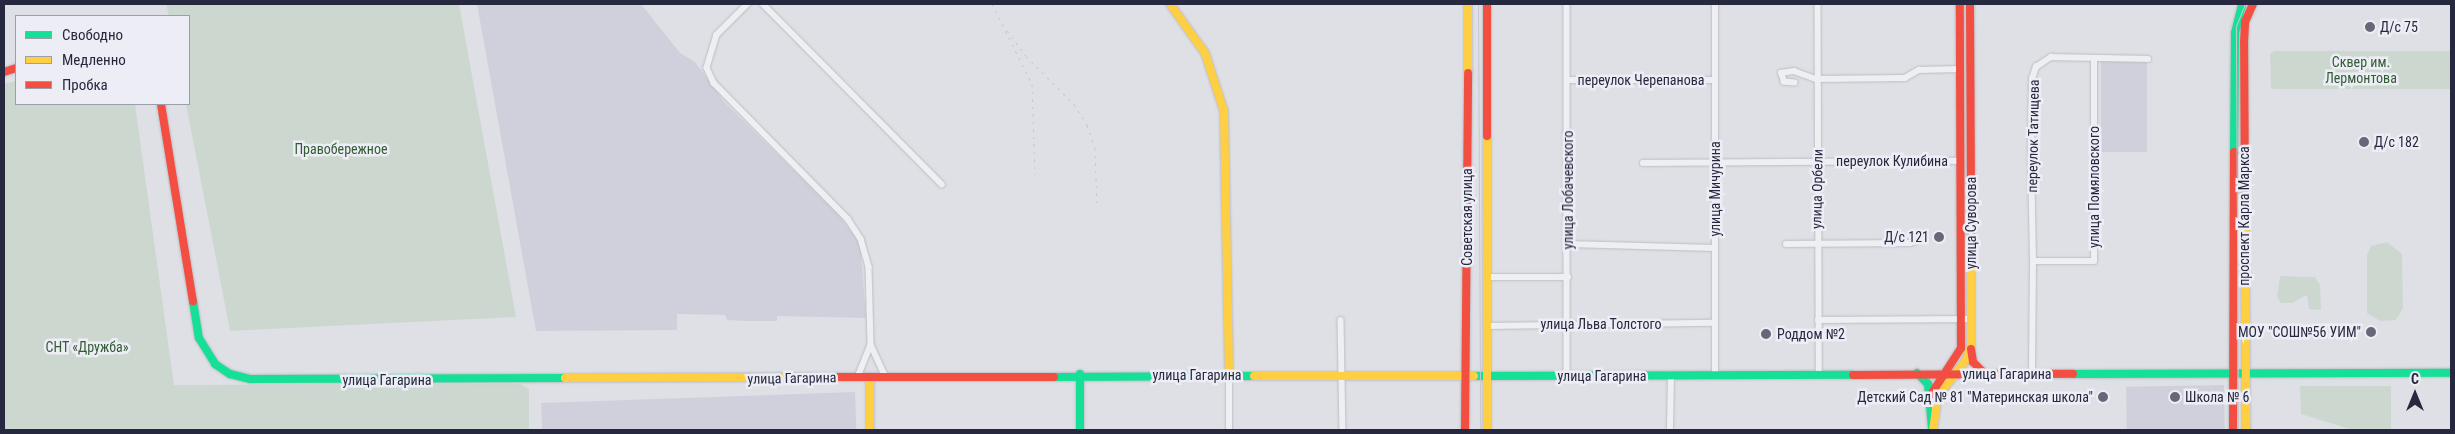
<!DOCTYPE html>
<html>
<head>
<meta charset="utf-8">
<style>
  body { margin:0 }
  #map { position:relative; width:2455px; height:434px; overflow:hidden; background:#dfe0e5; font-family:"Roboto Condensed",sans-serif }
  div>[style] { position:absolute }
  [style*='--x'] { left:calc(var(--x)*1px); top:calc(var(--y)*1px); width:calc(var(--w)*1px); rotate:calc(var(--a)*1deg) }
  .built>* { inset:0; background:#cfd0db; transform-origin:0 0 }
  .green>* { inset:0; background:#ccd8cf }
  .roads { filter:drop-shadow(0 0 1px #bcbdc3) drop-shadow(0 0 1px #bcbdc3) }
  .street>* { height:5.5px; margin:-2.75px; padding:0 2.75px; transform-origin:2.75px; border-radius:2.75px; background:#eeeff2 }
  .fast>* { height:8px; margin:-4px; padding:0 4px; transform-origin:4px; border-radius:4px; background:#16e098 }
  .slow>* { height:8px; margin:-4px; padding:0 4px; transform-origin:4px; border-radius:4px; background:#ffcf43 }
  .jam>* { height:8px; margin:-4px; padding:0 4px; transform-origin:4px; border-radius:4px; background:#f24e42 }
  .tram>* { height:1px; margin:-0.5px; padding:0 0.5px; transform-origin:0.5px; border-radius:0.5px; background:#c7c8cd }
  .rail>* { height:1px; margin-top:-0.5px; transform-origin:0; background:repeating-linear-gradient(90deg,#c7c8cd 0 2.5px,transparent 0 7.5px) }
  .dots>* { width:14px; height:14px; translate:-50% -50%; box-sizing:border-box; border:2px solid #ecedf5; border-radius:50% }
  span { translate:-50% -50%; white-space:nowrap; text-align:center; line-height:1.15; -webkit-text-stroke:5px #ecedf5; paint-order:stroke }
  .poi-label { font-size:14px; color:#25283f }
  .left { translate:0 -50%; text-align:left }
  .right { translate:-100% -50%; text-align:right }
  .park-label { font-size:14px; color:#325b34 }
  .street-label { font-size:14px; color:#25283f }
  .frame { position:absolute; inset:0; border:5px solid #25283f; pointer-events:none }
  .legend { position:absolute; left:15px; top:15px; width:175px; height:90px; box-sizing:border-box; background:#ecedf5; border:1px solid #9c9eac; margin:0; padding:6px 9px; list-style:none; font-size:15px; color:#25283f }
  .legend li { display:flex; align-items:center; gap:10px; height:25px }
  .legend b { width:25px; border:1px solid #9c9eac }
  .north { position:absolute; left:2390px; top:369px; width:50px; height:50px; -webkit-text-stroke:4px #ecedf5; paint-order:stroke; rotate:0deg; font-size:14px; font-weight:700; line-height:20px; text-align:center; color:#25283f }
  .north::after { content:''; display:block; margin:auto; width:18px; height:22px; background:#25283f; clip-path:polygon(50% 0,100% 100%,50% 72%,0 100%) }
</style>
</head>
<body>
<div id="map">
  <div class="built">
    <i style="clip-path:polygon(477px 4px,641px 4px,680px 53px,695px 62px,725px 103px,837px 213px,860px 243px,866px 318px,777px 316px,777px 321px,746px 321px,727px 320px,725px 315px,677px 314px,677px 330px,536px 331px)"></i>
    <i style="left:2101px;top:59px;width:46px;height:93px"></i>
    <i style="left:2224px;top:385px;width:45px;height:98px;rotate:89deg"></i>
    <i style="left:855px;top:392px;width:38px;height:314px;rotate:88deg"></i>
  </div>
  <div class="green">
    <i style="clip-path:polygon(166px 4px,459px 4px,516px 317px,230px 331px,186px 104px,189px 104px,189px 16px,169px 16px)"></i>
    <i style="clip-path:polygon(2274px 51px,2451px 51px,2451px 89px,2274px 89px,2271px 88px,2270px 54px)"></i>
    <i style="clip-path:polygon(16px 81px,16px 104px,135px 104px,174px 385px,520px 384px,529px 389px,529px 430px,4px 430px,4px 84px)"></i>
    <i style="clip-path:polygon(2387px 242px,2402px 254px,2403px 308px,2396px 320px,2380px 321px,2367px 313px,2367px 255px,2371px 246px)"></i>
    <i style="clip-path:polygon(2280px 276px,2315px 277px,2320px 285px,2321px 310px,2309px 309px,2307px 295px,2292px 303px,2281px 303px,2277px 296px)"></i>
    <i style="clip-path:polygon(2391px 386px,2391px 430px,2353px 430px,2301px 414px,2300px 386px)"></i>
  </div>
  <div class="roads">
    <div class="street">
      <i style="--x:748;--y:4;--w:44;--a:135"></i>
      <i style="--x:717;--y:35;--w:34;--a:107"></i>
      <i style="--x:707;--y:68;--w:17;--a:65"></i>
      <i style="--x:714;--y:83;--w:191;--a:45.4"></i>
      <i style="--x:848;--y:219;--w:24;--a:57"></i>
      <i style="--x:861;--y:239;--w:29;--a:74"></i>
      <i style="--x:869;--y:267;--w:78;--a:88.5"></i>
      <i style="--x:871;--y:345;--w:35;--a:112"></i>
      <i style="--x:763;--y:4;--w:254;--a:45.2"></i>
      <i style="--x:1567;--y:4;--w:372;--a:90"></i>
      <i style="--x:1818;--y:4;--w:370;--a:89.8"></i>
      <i style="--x:1567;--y:80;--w:148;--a:0"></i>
      <i style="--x:1795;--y:83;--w:11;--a:-175"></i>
      <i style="--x:1784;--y:82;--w:9;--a:-108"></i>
      <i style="--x:1781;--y:73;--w:13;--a:-9"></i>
      <i style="--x:1794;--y:71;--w:23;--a:20"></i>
      <i style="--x:1816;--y:79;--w:89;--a:-0.6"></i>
      <i style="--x:1905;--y:78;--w:16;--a:-30"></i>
      <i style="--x:1919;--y:70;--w:41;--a:-1.4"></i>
      <i style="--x:1643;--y:163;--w:318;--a:-0.4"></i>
      <i style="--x:1568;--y:244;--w:147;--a:1.6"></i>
      <i style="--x:1786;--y:244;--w:124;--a:-0.5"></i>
      <i style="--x:1910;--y:243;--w:15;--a:-20"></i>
      <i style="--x:2033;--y:261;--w:101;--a:-91.1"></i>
      <i style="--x:2031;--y:160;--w:81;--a:-89.3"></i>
      <i style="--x:2032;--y:79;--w:13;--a:-72"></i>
      <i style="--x:2036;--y:67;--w:18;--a:-34"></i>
      <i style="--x:2051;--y:57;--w:97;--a:1.2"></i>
      <i style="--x:1486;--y:277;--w:82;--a:0"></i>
      <i style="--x:1341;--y:320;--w:110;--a:89"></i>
      <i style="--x:1818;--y:320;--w:153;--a:-0.4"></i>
      <i style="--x:1486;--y:326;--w:229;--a:-0.8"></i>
      <i style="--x:871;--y:345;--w:35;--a:65"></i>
      <i style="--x:2032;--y:374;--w:113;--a:-89.5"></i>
      <i style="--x:2033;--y:261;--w:61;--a:0"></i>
      <i style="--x:2094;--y:261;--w:202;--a:-90"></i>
      <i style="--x:1715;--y:375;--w:371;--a:-90"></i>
      <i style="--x:1229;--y:430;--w:55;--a:-90"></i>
      <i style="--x:1670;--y:430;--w:55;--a:-89"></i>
    </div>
    <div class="fast">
      <i style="--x:2234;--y:152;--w:119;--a:-89.5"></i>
      <i style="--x:2235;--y:33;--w:30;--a:-76"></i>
      <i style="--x:193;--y:301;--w:37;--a:81"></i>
      <i style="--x:199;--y:338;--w:31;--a:58"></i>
      <i style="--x:215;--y:364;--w:18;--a:34"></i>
      <i style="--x:230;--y:374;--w:21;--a:14"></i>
      <i style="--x:250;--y:379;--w:315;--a:-0.2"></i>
      <i style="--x:1917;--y:373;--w:16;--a:45"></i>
      <i style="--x:1928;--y:384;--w:44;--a:84.8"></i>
      <i style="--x:1080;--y:374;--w:56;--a:90"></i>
      <i style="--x:2073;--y:374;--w:378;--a:-0.2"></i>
      <i style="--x:1474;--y:376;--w:379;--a:-0.2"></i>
      <i style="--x:1054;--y:377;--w:200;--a:-0.3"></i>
    </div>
    <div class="slow">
      <i style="--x:1170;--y:4;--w:60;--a:54.5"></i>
      <i style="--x:1205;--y:53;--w:61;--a:71.9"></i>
      <i style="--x:1224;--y:111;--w:264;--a:88.9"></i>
      <i style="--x:1468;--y:73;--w:69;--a:-90"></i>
      <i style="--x:1487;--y:136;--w:294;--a:90"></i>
      <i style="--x:2245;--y:211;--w:219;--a:89.7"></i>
      <i style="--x:1254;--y:376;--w:220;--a:0"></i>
      <i style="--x:870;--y:377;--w:53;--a:90"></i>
      <i style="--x:565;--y:378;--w:254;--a:-0.2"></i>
      <i style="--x:1933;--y:430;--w:34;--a:-82"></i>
      <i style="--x:1938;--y:396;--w:46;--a:-52.1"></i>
      <i style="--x:1966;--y:360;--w:15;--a:-70"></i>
      <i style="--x:1971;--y:346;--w:114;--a:-90"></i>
    </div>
    <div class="jam">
      <i style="--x:1487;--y:4;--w:132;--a:90"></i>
      <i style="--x:1970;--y:4;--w:228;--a:89.7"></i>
      <i style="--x:4;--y:72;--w:13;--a:-18"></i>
      <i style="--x:161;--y:104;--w:200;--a:80.8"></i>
      <i style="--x:2245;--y:211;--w:168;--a:-90.3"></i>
      <i style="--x:2244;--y:43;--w:21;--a:-87"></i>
      <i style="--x:2245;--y:22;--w:20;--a:-66"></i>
      <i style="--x:1971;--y:349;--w:13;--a:81"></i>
      <i style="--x:1973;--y:362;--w:17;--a:45"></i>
      <i style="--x:1853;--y:375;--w:220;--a:-0.3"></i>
      <i style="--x:819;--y:377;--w:235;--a:0"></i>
      <i style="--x:1930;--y:396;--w:57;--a:-57.1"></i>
      <i style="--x:1961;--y:348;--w:344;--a:-90.2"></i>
      <i style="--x:1465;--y:430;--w:357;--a:-89.5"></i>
      <i style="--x:2233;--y:430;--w:278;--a:-89.8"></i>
    </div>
  </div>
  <div class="tram">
    <i style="--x:1478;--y:4;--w:426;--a:89.7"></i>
    <i style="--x:2238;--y:430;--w:404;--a:-90.3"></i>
    <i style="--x:2236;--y:26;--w:24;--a:-68"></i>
  </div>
  <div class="rail">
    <i style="--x:992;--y:4;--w:89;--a:63.4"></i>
    <i style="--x:1032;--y:84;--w:90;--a:88.1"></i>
    <i style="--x:1007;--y:30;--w:32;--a:54"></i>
    <i style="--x:1026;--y:56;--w:68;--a:45"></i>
    <i style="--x:1074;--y:104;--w:25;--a:58"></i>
    <i style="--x:1087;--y:125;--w:24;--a:71"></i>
    <i style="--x:1095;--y:148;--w:60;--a:88.1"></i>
  </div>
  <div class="dots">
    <i style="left:2370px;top:27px;background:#666879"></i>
    <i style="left:2364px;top:142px;background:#666879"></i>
    <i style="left:1939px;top:237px;background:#666879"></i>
    <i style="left:2371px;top:332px;background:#666879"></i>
    <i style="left:1766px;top:334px;background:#666879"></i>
    <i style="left:2103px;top:397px;background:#666879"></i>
    <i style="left:2175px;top:397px;background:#666879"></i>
  </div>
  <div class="poi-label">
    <span class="left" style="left:2380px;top:27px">Д/с 75</span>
    <span class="left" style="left:2374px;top:142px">Д/с 182</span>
    <span class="right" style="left:1929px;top:237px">Д/с 121</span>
    <span class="right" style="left:2361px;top:332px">МОУ "СОШ№56 УИМ"</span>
    <span class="left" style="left:1777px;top:334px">Роддом №2</span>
    <span class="right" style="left:2093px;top:397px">Детский Сад № 81 "Материнская школа"</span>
    <span class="left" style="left:2185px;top:397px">Школа № 6</span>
  </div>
  <div class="park-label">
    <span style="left:2361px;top:70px">Сквер им.<br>Лермонтова</span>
    <span style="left:341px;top:149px">Правобережное</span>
    <span style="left:87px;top:347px">СНТ «Дружба»</span>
  </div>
  <div class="street-label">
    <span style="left:1641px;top:80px">переулок Черепанова</span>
    <span style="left:2033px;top:136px;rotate:-89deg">переулок Татищева</span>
    <span style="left:1892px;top:161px">переулок Кулибина</span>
    <span style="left:2094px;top:187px;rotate:-90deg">улица Помяловского</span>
    <span style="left:1715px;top:189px;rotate:-90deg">улица Мичурина</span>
    <span style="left:1817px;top:189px;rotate:-89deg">улица Орбели</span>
    <span style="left:1568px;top:190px;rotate:-90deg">улица Лобачевского</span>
    <span style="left:2244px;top:216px;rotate:-90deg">проспект Карла Маркса</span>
    <span style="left:1467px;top:217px;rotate:-90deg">Советская улица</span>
    <span style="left:1971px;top:223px;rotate:-90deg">улица Суворова</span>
    <span style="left:1601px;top:324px">улица Льва Толстого</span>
    <span style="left:2007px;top:374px">улица Гагарина</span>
    <span style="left:1197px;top:375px">улица Гагарина</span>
    <span style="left:1602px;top:376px">улица Гагарина</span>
    <span style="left:792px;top:378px;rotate:-1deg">улица Гагарина</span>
    <span style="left:387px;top:380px">улица Гагарина</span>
  </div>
  <div class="frame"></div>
  <ul class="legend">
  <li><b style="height:6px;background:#16e098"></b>Свободно</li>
  <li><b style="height:6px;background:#ffcf43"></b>Медленно</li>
  <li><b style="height:6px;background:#f24e42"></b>Пробка</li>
  </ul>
  <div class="north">С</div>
</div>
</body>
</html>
